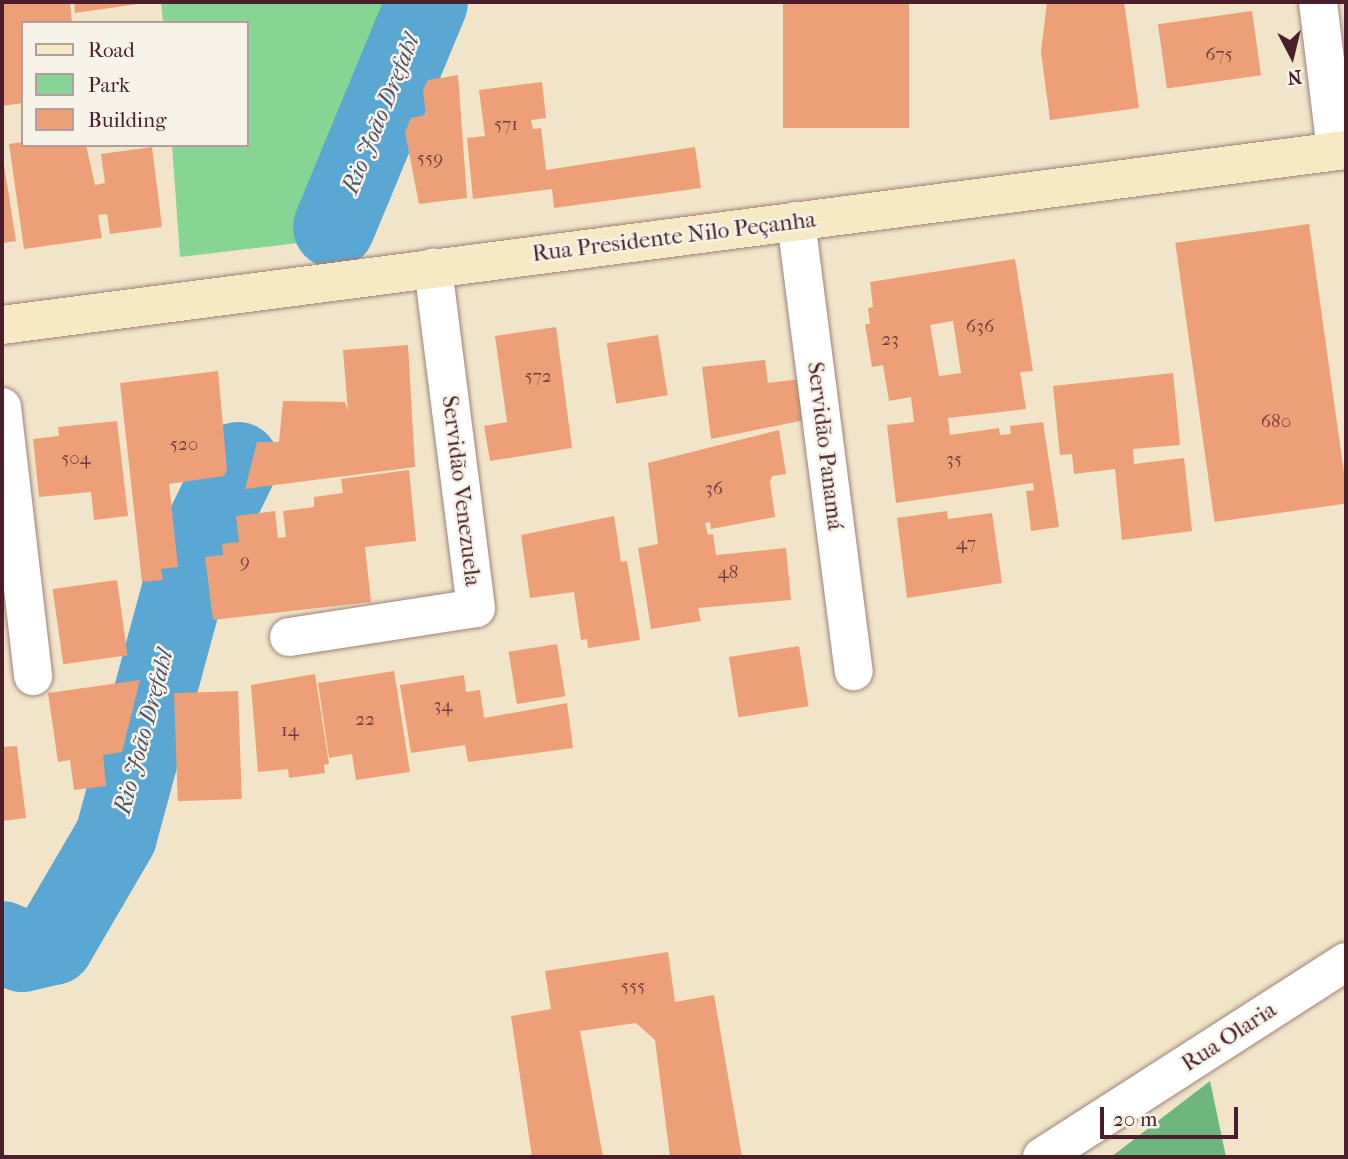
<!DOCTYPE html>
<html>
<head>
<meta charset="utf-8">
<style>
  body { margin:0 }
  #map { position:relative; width:1348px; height:1159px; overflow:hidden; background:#f2e4c9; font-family:"IM FELL French Canon",serif }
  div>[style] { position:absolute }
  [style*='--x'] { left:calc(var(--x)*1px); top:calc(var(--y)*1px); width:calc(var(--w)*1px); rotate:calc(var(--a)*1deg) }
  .green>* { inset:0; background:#87d594 }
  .forest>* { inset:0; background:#6db67e }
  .river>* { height:82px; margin:-41px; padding:0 41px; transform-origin:41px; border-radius:41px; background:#5aa7d3 }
  .building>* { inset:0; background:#eda077; transform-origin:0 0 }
  .roads { filter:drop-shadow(0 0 2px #9e827a) drop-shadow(0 0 2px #9e827a) }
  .street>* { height:38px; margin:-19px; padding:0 19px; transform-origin:19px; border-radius:19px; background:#fff }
  .secondary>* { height:38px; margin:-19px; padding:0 19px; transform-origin:19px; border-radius:19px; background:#f6e9c3 }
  span { translate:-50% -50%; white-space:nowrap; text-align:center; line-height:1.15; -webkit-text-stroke:5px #f7f3e8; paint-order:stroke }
  .number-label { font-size:19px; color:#733f3e }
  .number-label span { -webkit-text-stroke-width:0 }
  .street-label { font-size:23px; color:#4a1f2b }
  .water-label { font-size:24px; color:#50556e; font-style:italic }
  .frame { position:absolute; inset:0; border:4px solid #4a1f2b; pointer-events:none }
  .legend { position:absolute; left:21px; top:21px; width:228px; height:126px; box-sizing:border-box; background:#f7f3e8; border:2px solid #b29e9c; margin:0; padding:9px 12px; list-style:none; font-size:21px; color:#4a1f2b }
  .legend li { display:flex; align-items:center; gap:14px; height:35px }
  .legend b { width:35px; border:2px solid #b29e9c }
  .north { position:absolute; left:1257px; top:21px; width:70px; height:70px; -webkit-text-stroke:5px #f7f3e8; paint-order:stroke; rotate:173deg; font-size:19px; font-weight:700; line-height:28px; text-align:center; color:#4a1f2b }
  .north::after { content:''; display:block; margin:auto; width:24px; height:32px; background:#4a1f2b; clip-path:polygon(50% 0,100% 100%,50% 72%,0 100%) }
  .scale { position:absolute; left:1100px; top:1107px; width:138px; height:32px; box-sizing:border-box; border:4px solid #4a1f2b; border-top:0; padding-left:9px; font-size:21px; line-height:24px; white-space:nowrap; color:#4a1f2b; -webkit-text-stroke:5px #f7f3e8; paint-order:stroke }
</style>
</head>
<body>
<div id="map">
  <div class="green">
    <i style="clip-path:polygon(161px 2px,454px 2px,358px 236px,180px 257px,172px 145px,247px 145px,247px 23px,163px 23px)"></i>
  </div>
  <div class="forest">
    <i style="clip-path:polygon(1210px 1081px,1226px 1157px,1111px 1157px)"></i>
  </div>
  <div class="river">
    <i style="--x:334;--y:227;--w:243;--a:-67.5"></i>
    <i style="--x:2;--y:942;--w:22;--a:24"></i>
    <i style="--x:22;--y:951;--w:32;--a:-13"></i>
    <i style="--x:53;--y:944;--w:125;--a:-59.7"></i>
    <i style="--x:116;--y:836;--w:287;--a:-74.8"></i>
    <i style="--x:191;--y:559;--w:107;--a:-63.9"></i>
  </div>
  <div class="building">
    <i style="clip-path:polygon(2px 2px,70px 2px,72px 23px,23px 23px,23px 103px,2px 106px)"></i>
    <i style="clip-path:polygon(74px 2px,145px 2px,145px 3px,75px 13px)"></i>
    <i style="left:783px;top:2px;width:126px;height:126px"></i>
    <i style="clip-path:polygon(1047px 2px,1124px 2px,1139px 108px,1050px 120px,1041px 52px)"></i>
    <i style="left:1252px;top:11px;width:65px;height:95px;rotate:82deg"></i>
    <i style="clip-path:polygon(458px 75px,467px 198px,419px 204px,405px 132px,411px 118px,426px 115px,423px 90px,428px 80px)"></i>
    <i style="clip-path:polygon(542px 82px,546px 118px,531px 120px,533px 129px,541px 128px,546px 170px,695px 147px,701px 188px,554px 208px,552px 189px,473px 199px,467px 138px,485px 136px,479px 90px)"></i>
    <i style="clip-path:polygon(23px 142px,86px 145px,95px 185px,105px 183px,101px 154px,152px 147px,162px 227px,110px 234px,107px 214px,98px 215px,102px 238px,24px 249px,9px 144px)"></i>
    <i style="clip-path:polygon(2px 152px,16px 241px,2px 243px)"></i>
    <i style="left:1309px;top:224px;width:282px;height:135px;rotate:82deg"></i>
    <i style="clip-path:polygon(evenodd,1015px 259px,1033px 371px,1020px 372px,1026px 409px,948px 418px,950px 435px,999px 428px,1000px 435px,1011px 434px,1010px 426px,1043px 422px,1059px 527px,1031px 531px,1026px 491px,1034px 490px,1033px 483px,896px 503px,887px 425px,914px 422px,911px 397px,889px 401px,883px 365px,872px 367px,865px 324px,870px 324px,868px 308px,873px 307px,870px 282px,1015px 259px,953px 321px,961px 373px,939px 376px,930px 325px,953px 321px)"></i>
    <i style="clip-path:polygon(556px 327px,572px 448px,490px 461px,484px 426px,507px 422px,495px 336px)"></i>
    <i style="left:658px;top:335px;width:61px;height:52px;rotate:81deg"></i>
    <i style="clip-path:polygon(408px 345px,415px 467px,245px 489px,257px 442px,279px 442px,283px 401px,345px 402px,348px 412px,343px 350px)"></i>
    <i style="clip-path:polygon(765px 360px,768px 383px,800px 379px,805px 420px,711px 439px,702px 367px)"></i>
    <i style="clip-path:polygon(218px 371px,227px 470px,224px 476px,169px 484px,178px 567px,161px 569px,163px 580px,142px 582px,120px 383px)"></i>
    <i style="clip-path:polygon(1173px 373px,1180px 445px,1133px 449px,1134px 464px,1184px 458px,1192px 531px,1122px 540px,1115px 469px,1074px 474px,1072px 454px,1060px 455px,1053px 386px)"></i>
    <i style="clip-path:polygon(117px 421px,128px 516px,94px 520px,91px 492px,39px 497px,33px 439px,59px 436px,58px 427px)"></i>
    <i style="clip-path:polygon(779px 430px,786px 474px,772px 476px,770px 482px,775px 517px,711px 529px,710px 522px,705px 523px,708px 535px,713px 534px,716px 555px,786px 548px,791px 600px,698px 608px,701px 621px,651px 629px,638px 548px,658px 544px,648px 463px)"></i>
    <i style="clip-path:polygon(409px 470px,416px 541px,365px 547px,371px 602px,213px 620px,205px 557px,223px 555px,222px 544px,239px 542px,236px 516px,275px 511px,278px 538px,286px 537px,283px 511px,314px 507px,314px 497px,343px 493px,341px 479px)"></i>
    <i style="clip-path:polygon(947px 511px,948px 519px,992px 513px,1002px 583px,907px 598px,897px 518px)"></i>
    <i style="clip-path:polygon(614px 516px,621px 562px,627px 561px,640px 640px,588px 648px,587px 639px,581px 640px,574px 592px,530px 598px,521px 535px)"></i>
    <i style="left:117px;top:580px;width:76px;height:65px;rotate:82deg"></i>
    <i style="left:557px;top:644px;width:53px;height:49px;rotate:81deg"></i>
    <i style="left:799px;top:646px;width:61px;height:71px;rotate:81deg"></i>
    <i style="clip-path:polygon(394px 671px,410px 772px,356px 780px,352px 754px,329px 758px,318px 683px)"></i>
    <i style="clip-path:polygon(315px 674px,329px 764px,324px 765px,325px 773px,289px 778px,288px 769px,258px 772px,251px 685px)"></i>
    <i style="clip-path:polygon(464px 675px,466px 692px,480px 690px,484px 718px,567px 703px,573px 748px,468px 762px,465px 745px,411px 753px,400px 685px)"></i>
    <i style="clip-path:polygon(140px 680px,122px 752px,103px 755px,106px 786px,74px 790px,70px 760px,58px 762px,48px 693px)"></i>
    <i style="left:238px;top:691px;width:108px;height:64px;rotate:88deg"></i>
    <i style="clip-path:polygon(17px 746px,26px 818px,2px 821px,2px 747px)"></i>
    <i style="clip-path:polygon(668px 952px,675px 1002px,714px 995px,742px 1157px,670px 1157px,655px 1040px,636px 1023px,580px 1031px,603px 1157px,532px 1157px,511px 1016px,551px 1009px,545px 971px)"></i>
  </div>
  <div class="roads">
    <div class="street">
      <i style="--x:1318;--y:2;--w:150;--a:83.1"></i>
      <i style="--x:796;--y:221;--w:454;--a:82.7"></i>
      <i style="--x:2;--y:407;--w:271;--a:83.4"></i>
      <i style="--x:289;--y:637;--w:189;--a:-8.8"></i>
      <i style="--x:476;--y:608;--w:343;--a:-97.2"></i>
      <i style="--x:1042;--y:1157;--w:361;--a:-32.7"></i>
    </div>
    <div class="secondary">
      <i style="--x:2;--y:325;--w:1355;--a:-7.42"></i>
    </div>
  </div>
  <div class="number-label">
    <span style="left:1219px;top:55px">675</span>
    <span style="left:506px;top:125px">571</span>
    <span style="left:430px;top:159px">559</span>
    <span style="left:980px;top:327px">636</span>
    <span style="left:890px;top:340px">23</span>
    <span style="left:538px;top:377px">572</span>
    <span style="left:1276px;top:422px">680</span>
    <span style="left:184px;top:445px">520</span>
    <span style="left:76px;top:459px">504</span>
    <span style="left:954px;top:460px">35</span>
    <span style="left:714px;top:489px">36</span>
    <span style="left:966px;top:544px">47</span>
    <span style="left:245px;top:562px">9</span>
    <span style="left:728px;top:573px">48</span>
    <span style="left:443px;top:706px">34</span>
    <span style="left:365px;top:720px">22</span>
    <span style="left:290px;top:731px">14</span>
    <span style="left:633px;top:987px">555</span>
  </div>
  <div class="street-label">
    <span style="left:674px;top:237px;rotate:-7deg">Rua Presidente Nilo Peçanha</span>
    <span style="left:825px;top:446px;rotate:83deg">Servidão Panamá</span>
    <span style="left:461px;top:491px;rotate:83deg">Servidão Venezuela</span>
    <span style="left:1229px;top:1037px;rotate:-33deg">Rua Olaria</span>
  </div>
  <div class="water-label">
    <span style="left:381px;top:114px;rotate:-68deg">Rio João Drefahl</span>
    <span style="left:144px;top:732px;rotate:-75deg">Rio João Drefahl</span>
  </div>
  <div class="frame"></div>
  <ul class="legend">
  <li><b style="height:9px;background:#f6e9c3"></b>Road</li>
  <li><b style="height:19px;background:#87d594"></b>Park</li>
  <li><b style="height:19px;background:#eda077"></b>Building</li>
  </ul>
  <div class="north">N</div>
  <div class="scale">20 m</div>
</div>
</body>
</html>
